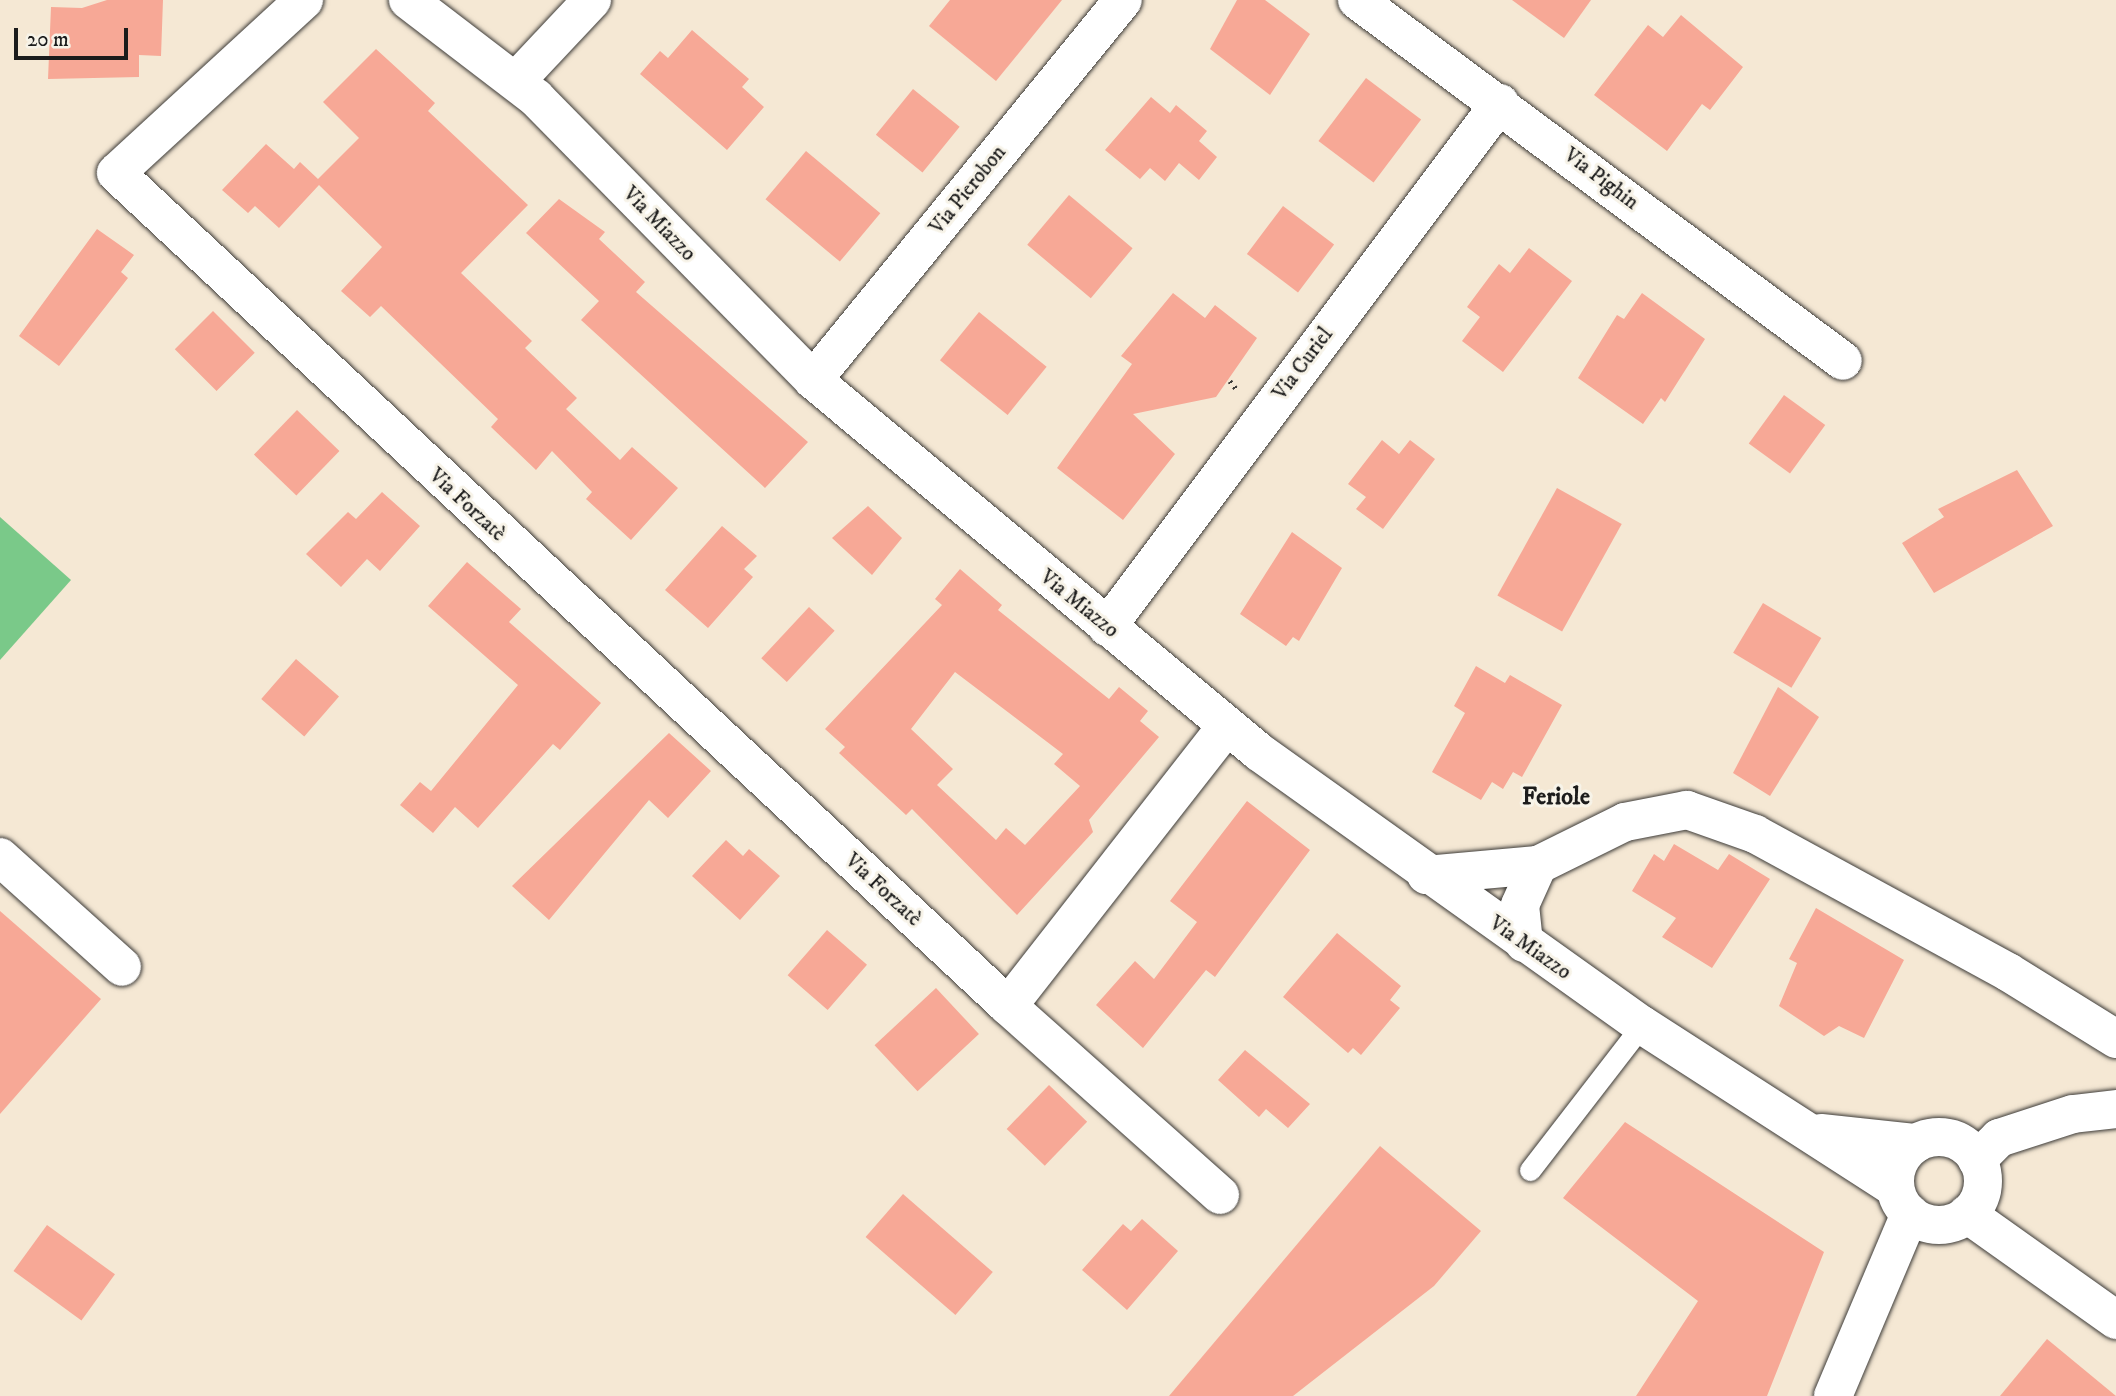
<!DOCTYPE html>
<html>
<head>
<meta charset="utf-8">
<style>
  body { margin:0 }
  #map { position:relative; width:2116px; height:1396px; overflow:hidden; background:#f5e8d4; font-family:"IM FELL DW Pica",serif }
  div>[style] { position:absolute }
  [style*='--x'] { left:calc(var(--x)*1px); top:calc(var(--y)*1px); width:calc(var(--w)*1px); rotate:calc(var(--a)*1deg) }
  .green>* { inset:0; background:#7ac989 }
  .building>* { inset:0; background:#f7a896; transform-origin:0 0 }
  .path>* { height:4.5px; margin-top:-2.25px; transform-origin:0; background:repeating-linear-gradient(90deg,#3d3b38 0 2px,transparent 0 7px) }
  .roads { filter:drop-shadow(0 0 2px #3d3b38) drop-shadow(0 0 2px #3d3b38) }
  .service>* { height:21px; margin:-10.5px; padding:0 10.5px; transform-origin:10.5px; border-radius:10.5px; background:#fff }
  .minor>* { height:38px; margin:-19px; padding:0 19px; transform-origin:19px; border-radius:19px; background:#fff }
  .minor>.ring { margin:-19px; padding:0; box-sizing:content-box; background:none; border:38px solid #fff; border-radius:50% }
  span { translate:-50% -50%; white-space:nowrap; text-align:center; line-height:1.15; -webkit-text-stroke:6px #f7f3e8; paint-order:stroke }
  .street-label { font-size:21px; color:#1c1c1c }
  .quarter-label { font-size:24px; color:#1c1c1c; font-weight:700 }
  .scale { position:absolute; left:14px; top:28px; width:114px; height:32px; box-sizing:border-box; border:4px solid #1c1c1c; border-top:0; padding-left:9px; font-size:21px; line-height:24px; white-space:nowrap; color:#1c1c1c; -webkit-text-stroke:5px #f7f3e8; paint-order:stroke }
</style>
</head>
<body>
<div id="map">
  <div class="green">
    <i style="clip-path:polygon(0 517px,71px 580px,0 660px)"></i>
  </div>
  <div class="building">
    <i style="clip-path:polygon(107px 0,163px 0,161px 56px,139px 55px,139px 77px,48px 79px,51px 7px,82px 8px)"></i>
    <i style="clip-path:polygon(950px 0,1062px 0,996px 81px,929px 26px)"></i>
    <i style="clip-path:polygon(1237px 0,1265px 0,1310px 34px,1270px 95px,1210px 49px)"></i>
    <i style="clip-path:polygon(1512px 0,1591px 0,1564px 38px)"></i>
    <i style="clip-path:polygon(1681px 15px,1743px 67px,1710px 110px,1702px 104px,1667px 151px,1594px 95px,1648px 25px,1663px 37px)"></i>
    <i style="clip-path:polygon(692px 30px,749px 79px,742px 87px,764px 107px,727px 150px,640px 74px,660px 51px,668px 58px)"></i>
    <i style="clip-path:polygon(376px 49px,435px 103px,428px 111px,528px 205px,461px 273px,532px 341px,525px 348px,577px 398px,566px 409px,620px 460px,632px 447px,678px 488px,631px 540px,586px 499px,592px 492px,552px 451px,536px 470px,491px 427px,498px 419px,381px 306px,370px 317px,341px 291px,382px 247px,319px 185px,279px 228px,255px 206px,248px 213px,222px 190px,266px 144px,294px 169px,300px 162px,318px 179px,359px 138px,323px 102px)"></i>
    <i style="left:1366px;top:78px;width:69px;height:79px;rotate:37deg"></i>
    <i style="left:913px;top:89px;width:60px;height:59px;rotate:39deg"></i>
    <i style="clip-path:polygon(1151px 97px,1170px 113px,1176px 105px,1207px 131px,1199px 141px,1217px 157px,1199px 180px,1179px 163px,1165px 181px,1150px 168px,1140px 179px,1105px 150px)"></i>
    <i style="left:806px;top:151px;width:97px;height:63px;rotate:40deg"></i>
    <i style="left:1069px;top:195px;width:83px;height:65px;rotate:40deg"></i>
    <i style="clip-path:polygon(559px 199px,605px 232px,599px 239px,645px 282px,636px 292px,808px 442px,765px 488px,581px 320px,599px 301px,526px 233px)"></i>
    <i style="left:1283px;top:206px;width:64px;height:60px;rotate:37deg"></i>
    <i style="clip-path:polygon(97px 229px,134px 255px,121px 272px,128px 278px,59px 366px,19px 336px)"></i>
    <i style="clip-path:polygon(1529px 248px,1572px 281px,1503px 372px,1462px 341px,1480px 317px,1467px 307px,1499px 264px,1510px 273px)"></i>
    <i style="clip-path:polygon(1173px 293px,1205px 318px,1215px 305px,1257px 338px,1216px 397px,1133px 414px,1175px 454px,1123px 520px,1057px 468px,1132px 364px,1121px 356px)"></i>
    <i style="clip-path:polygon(1642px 293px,1705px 339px,1665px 402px,1661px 398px,1643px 424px,1578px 378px,1617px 315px,1624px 319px)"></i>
    <i style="left:213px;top:311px;width:59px;height:54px;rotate:45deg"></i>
    <i style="left:979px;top:312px;width:87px;height:62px;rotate:39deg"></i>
    <i style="left:1784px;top:395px;width:51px;height:60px;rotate:36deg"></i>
    <i style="left:297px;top:410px;width:59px;height:62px;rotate:44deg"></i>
    <i style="clip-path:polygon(1382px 440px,1399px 454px,1410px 440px,1435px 459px,1383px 529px,1356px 509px,1366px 497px,1348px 484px)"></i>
    <i style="clip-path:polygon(2017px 470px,2053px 526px,1934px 593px,1902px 543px,1944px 517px,1938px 509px)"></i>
    <i style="left:1557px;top:488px;width:74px;height:123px;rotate:29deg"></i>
    <i style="clip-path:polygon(382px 492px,420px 526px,380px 571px,367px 559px,341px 587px,306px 554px,348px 512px,356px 519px)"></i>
    <i style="clip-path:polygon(868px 506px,902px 538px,872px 575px,832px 538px)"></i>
    <i style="clip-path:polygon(722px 526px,757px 556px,744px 569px,753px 577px,708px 628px,665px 590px)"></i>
    <i style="clip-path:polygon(1292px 532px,1342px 568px,1299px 641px,1293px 637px,1286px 646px,1240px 614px)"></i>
    <i style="clip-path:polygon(467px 562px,521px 609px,509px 622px,601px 703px,560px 750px,553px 744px,478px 828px,455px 807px,433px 833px,400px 805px,420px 782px,431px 791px,518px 685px,428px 606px)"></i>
    <i style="clip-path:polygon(evenodd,960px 569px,1002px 605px,998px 610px,1109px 699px,1119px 687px,1148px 711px,1140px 721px,1159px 737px,1089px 820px,1093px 832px,1017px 915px,912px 809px,906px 815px,839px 753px,845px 747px,825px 729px,942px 605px,935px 599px,960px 569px,955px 672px,1063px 754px,1054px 764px,1080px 786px,1025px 845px,1006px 828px,996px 840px,937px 785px,953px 769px,911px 729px,955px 672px)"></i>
    <i style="left:1763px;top:603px;width:68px;height:58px;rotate:31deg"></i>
    <i style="left:809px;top:607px;width:35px;height:70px;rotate:43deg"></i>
    <i style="left:296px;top:659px;width:57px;height:53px;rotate:41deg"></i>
    <i style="clip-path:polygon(1476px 666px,1505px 683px,1510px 675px,1562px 705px,1522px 777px,1513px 772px,1503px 789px,1492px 782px,1481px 800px,1432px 772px,1465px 713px,1454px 706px)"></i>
    <i style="clip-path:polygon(1778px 687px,1819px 717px,1770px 796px,1733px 773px)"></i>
    <i style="clip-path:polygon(669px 733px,711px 771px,668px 818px,649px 800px,549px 920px,512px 886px)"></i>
    <i style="clip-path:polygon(1247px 801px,1310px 850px,1215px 977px,1206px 970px,1143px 1048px,1096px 1005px,1135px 961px,1154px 979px,1197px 922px,1170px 901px)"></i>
    <i style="clip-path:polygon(726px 840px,743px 856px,749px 849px,780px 876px,740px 920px,692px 876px)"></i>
    <i style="clip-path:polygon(1674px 844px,1718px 870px,1729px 854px,1770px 879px,1712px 968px,1662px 937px,1676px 918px,1632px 891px,1654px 854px,1664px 861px)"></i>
    <i style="clip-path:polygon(1816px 908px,1904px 960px,1864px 1038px,1839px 1026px,1824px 1036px,1779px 1006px,1797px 963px,1789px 959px)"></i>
    <i style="clip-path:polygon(0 911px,101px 999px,0 1114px)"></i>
    <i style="left:827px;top:930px;width:53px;height:60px;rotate:41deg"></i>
    <i style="clip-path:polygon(1337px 933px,1401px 986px,1390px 1000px,1400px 1008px,1361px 1055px,1353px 1048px,1348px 1053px,1283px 997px)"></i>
    <i style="left:936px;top:988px;width:63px;height:84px;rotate:47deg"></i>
    <i style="clip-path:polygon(1245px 1050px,1310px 1104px,1288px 1128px,1266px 1109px,1259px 1117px,1218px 1080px)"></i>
    <i style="left:1049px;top:1085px;width:53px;height:61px;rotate:44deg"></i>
    <i style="clip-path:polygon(1625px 1122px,1824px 1252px,1767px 1396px,1636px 1396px,1698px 1301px,1563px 1198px)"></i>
    <i style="clip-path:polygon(1380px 1146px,1481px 1231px,1434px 1286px,1293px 1396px,1169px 1396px)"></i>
    <i style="left:903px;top:1194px;width:119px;height:57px;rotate:41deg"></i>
    <i style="clip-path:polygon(1142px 1219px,1178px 1251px,1127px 1310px,1082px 1270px,1123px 1224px,1131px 1231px)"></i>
    <i style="left:47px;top:1225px;width:84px;height:57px;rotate:36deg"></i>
    <i style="clip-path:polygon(2047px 1339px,2116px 1396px,2000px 1396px)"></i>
  </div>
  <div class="path">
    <i style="--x:1230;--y:381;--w:13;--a:51"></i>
  </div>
  <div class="roads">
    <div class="service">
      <i style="--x:1530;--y:1170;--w:183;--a:-52.3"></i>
    </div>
    <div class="minor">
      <i style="--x:304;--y:0;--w:255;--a:137.4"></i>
      <i style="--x:116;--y:173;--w:1220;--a:43.04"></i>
      <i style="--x:1008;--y:1006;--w:284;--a:41.7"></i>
      <i style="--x:408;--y:0;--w:161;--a:37.4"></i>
      <i style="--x:536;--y:98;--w:395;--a:45.5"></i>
      <i style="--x:813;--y:380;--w:581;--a:39.83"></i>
      <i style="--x:1259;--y:752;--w:470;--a:35.5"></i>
      <i style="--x:1642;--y:1025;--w:301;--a:32.8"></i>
      <i style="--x:1357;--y:0;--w:605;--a:36.6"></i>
      <i style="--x:516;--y:81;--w:111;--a:-46.8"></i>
      <i style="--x:813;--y:380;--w:490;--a:-50.8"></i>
      <i style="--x:1107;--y:627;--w:655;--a:-53.13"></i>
      <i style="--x:0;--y:857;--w:164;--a:42"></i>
      <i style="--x:1426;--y:875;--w:112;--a:-5.1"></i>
      <i style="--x:1538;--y:865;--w:97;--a:-26.3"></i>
      <i style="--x:1625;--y:822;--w:63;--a:-11"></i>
      <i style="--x:1687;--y:810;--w:72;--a:19.4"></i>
      <i style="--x:1755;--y:834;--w:288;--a:28.6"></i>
      <i style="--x:2008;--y:972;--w:127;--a:31.8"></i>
      <i style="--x:1524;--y:943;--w:38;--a:-96"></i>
      <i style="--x:1520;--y:905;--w:44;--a:-65.8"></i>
      <i style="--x:1008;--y:1006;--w:355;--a:-52"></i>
      <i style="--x:1821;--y:1133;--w:96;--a:6"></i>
      <i class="ring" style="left:1895px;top:1137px;width:50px;height:50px"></i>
      <i style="--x:1977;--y:1160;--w:31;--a:-45"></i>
      <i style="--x:1999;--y:1138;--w:78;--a:-18"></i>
      <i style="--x:2073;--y:1114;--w:43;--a:-6.6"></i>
      <i style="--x:1967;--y:1214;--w:183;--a:35.4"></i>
      <i style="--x:1833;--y:1396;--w:198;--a:-67.1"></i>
    </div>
  </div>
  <div class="street-label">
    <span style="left:1601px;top:179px;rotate:37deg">Via Pighin</span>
    <span style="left:968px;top:190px;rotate:-51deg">Via Pierobon</span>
    <span style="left:659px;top:224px;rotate:46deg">Via Miazzo</span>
    <span style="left:1303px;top:364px;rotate:-53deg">Via Curiel</span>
    <span style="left:467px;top:505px;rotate:43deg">Via Forzatè</span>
    <span style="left:1079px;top:604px;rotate:39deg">Via Miazzo</span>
    <span style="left:883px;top:890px;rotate:43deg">Via Forzatè</span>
    <span style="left:1530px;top:948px;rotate:35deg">Via Miazzo</span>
  </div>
  <div class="quarter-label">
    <span style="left:1556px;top:798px">Feriole</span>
  </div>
  <div class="scale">20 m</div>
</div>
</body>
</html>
